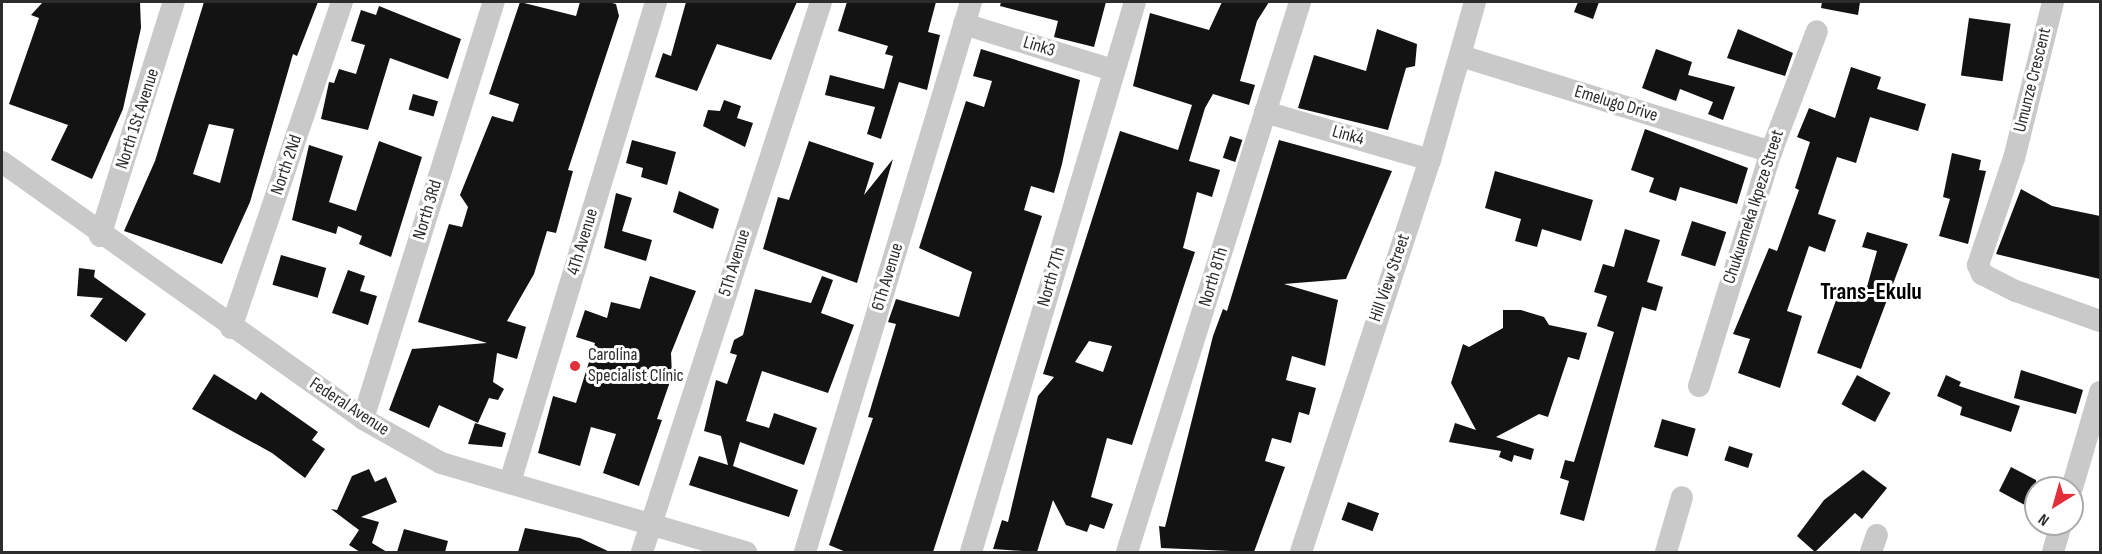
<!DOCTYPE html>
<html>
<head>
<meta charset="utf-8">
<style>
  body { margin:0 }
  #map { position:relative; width:2102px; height:554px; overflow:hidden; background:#fff; font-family:"Sofia Sans Condensed",sans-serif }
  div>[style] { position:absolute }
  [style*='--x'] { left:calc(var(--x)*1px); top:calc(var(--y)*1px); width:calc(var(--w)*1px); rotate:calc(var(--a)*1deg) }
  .building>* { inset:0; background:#131313; transform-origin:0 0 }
  .minor>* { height:22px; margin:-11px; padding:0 11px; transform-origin:11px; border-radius:11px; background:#c9c9c9 }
  .dots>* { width:16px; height:16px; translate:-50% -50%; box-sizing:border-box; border:3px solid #fff; border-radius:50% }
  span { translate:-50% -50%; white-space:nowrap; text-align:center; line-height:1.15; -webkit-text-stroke:6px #fff; paint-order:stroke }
  .street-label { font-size:18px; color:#2c2c2c }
  .poi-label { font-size:18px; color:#2c2c2c }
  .left { translate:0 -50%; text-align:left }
  .district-label { font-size:24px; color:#000; font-weight:700 }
  .frame { position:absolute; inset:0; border:3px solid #2c2c2c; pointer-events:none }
  .north { position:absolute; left:2024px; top:476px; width:60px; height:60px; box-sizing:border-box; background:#fff; border:2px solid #ababab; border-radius:50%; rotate:217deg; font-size:16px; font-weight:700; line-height:24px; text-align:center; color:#2c2c2c }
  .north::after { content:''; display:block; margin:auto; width:21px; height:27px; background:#e22f3a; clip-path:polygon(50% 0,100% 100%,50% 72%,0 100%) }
</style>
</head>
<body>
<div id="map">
  <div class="building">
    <i style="clip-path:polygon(43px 2px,140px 2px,141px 28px,123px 109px,92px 179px,51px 160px,68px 125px,9px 104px,39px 18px,31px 15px)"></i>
    <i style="clip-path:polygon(evenodd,204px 2px,318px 2px,297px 56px,293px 54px,250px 202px,222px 264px,124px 231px,155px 161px,204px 2px,209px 124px,234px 129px,220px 183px,193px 174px,209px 124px)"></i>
    <i style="clip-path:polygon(520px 2px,576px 16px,580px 2px,608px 2px,616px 4px,619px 16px,568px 170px,573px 171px,556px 233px,547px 231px,534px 274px,507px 321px,526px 327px,517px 359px,497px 353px,493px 382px,504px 389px,498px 400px,489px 398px,478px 423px,439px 405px,429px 428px,389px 410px,412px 349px,487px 343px,418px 322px,449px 224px,462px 227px,468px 207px,460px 195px,492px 116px,513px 122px,519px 104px,489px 94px)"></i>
    <i style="clip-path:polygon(686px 2px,797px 2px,771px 60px,717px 44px,697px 91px,655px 77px,663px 53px,671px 56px)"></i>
    <i style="clip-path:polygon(847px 2px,936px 2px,928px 32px,940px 35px,927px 90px,899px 82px,881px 139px,867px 134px,875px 107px,825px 95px,830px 75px,884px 89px,893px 56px,885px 54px,888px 46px,838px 31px)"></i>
    <i style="clip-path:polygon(1001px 2px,1106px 2px,1094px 47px,1054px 37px,1058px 21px,1000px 6px)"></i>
    <i style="clip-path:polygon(evenodd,1222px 2px,1269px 2px,1257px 21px,1240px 81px,1255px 85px,1249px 105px,1213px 94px,1205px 108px,1189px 161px,1220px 170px,1212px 197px,1197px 192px,1183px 248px,1195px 252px,1132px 445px,1107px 438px,1091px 497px,1113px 504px,1104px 529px,1090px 524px,1087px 532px,1066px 525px,1053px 500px,1037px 552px,993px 549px,1002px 520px,1008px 522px,1038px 396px,1054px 377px,1043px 374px,1120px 131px,1178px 150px,1192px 105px,1133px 86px,1150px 13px,1209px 30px,1222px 2px,1089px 341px,1112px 346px,1103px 372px,1075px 362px,1089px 341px)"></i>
    <i style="clip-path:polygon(1578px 2px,1599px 2px,1593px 19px,1574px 12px)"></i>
    <i style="clip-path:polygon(1822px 2px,1860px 2px,1858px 15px,1821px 8px)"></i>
    <i style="clip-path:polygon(379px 6px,461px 39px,448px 79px,390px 58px,368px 130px,321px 119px,329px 82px,334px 83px,339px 69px,356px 74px,365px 45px,351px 41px,361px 10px,376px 15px)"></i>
    <i style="left:1969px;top:18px;width:42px;height:58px;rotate:8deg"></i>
    <i style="clip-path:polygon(1377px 29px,1417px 44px,1415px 66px,1406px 68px,1388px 130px,1298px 108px,1314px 55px,1366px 71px)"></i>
    <i style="clip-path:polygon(1738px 29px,1793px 53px,1785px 76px,1727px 58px)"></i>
    <i style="clip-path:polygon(981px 49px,1080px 80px,1062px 164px,1054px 193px,1031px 186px,1024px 210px,1042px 216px,933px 552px,846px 552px,829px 545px,873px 418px,868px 417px,896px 324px,888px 322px,896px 299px,959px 317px,972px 272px,919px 248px,966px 101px,984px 107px,992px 81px,973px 76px)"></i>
    <i style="clip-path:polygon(1656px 49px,1692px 62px,1688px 75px,1735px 87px,1723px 120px,1708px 114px,1713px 102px,1680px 89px,1676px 101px,1642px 88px)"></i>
    <i style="clip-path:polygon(1851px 67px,1881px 77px,1877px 89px,1926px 104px,1918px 131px,1870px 117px,1856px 163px,1837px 157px,1818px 214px,1836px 220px,1825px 252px,1809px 246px,1787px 311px,1802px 316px,1780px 388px,1738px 373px,1750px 339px,1733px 334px,1769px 248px,1777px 251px,1799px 190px,1795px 188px,1810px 142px,1797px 137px,1809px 108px,1835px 118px)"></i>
    <i style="left:413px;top:94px;width:26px;height:16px;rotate:16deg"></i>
    <i style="clip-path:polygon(724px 100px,741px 106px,737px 118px,753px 123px,745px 147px,703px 126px,708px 110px,720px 111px)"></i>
    <i style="clip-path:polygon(1645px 129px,1748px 168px,1737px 204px,1680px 187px,1676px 201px,1649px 192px,1654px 178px,1631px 170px)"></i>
    <i style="left:1230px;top:136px;width:13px;height:23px;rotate:18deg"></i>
    <i style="clip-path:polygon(632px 140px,676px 152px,667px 185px,641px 177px,643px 168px,626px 163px)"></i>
    <i style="clip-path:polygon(1279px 140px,1392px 171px,1346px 279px,1284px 284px,1338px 300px,1325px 366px,1292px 356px,1286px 380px,1316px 388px,1309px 415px,1299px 412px,1291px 443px,1272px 438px,1265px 461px,1285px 467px,1254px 552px,1161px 548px,1159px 526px,1165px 527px,1213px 336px,1223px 309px,1227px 311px)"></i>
    <i style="clip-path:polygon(379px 141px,422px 157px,391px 257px,359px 244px,362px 236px,338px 226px,336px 234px,292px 220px,309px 145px,343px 156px,329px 202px,356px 211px)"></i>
    <i style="clip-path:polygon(809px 141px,874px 163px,864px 195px,893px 159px,857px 283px,763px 249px,778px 197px,789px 200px)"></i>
    <i style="clip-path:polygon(1952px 153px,1981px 160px,1979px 170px,1986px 171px,1968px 244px,1939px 236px,1950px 199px,1943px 197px)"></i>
    <i style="clip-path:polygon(1495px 171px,1593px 200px,1581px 241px,1542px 229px,1537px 247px,1515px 241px,1521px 219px,1485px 208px)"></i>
    <i style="clip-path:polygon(2021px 189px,2052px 206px,2100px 216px,2100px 279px,1996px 254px)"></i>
    <i style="clip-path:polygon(679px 191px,719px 209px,713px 229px,673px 212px)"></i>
    <i style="clip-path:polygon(616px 193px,632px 198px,622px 231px,652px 240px,646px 261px,604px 248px)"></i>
    <i style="left:1692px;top:221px;width:36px;height:36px;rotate:18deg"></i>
    <i style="clip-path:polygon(1625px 229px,1660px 240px,1647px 282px,1663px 287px,1656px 311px,1642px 307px,1584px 521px,1560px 514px,1569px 481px,1560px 478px,1565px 460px,1574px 462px,1614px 332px,1597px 326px,1607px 296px,1594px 292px,1603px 264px,1614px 267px)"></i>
    <i style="clip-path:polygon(1867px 232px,1908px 244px,1861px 369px,1817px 353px,1839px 292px,1863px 301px,1877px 251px,1862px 247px)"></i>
    <i style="left:281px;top:255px;width:47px;height:31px;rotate:16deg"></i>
    <i style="clip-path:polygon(79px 268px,95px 270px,94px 277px,146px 314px,126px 342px,90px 316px,103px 298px,77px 296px)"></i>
    <i style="clip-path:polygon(348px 270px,365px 276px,360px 291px,377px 296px,368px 325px,332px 313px)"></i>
    <i style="clip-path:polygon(650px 276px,696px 291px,671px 353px,672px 376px,657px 419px,662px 420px,639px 486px,603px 473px,616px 434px,591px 427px,580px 466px,538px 453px,553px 396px,576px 403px,595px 343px,576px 337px,585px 310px,607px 318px,611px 302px,640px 309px)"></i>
    <i style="clip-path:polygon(822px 276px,833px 280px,821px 313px,854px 325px,828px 393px,762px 371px,746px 421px,769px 428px,774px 413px,817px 428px,804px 465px,740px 442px,733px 466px,798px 490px,789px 517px,689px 485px,699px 456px,728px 465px,721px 436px,704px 431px,716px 380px,727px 384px,737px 355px,730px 353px,734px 340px,743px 335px,755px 289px,811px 303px)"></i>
    <i style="clip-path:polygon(1503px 310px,1521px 310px,1544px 317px,1549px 325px,1587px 333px,1579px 360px,1568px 357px,1548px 417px,1539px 414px,1496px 437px,1534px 449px,1531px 460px,1514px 455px,1512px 462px,1499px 457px,1501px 451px,1449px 442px,1455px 423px,1476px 430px,1451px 383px,1463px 344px,1469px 347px,1503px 328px)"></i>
    <i style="clip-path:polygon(2021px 370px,2083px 390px,2076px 414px,2014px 398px)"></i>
    <i style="clip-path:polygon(214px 374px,256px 400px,261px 392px,318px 432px,312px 440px,325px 449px,305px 478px,272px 453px,192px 409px)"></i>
    <i style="left:1857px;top:375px;width:38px;height:33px;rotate:28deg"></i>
    <i style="clip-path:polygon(1946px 375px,1961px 382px,1959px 386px,2020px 406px,2011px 432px,1960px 415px,1962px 407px,1937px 396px)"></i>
    <i style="left:1662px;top:419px;width:35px;height:29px;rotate:16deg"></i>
    <i style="clip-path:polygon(475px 423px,506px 433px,502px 447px,468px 444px)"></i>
    <i style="left:1729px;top:446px;width:25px;height:15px;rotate:18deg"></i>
    <i style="clip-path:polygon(2011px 467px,2036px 480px,2036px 511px,1999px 491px)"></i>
    <i style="clip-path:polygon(369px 469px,375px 482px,386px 477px,397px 502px,361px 517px,379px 522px,372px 543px,387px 552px,360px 552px,349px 545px,359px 530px,331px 509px,337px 510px,352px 476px)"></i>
    <i style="clip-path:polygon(1863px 470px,1887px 488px,1862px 519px,1855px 513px,1815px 552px,1797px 536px,1824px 500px)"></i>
    <i style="left:1348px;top:502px;width:33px;height:19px;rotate:20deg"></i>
    <i style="clip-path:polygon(525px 528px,580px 538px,610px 552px,518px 552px)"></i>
    <i style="clip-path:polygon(404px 529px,448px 541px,445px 552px,397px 552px)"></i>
  </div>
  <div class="minor">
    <i style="--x:2053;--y:2;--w:161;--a:104"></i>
    <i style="--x:2014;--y:158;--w:113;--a:108.6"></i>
    <i style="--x:1978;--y:265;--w:10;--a:66"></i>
    <i style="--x:1982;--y:274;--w:38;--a:27"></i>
    <i style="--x:2016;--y:291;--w:89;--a:19.7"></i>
    <i style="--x:964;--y:24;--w:156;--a:17.2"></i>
    <i style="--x:1461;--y:56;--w:325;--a:17.2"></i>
    <i style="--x:1265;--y:112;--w:172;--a:16.2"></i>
    <i style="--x:2;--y:162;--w:443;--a:35.4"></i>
    <i style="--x:363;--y:419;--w:90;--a:29.4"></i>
    <i style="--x:441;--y:463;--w:318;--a:16.3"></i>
    <i style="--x:100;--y:236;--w:245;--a:-72.5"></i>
    <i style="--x:231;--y:328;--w:344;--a:-71.2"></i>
    <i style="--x:1699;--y:386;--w:245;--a:-72.9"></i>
    <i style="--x:1771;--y:152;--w:129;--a:-69.2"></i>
    <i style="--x:363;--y:419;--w:437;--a:-72.6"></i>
    <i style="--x:510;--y:482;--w:502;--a:-73.08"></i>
    <i style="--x:2072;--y:488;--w:100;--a:-73.7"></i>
    <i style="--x:642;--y:552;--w:578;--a:-71.97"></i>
    <i style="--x:805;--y:552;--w:575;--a:-73.21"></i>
    <i style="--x:971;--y:552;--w:574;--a:-73.4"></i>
    <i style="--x:1127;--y:552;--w:577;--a:-72.54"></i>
    <i style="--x:1301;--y:552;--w:413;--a:-71.8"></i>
    <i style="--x:1430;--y:160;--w:164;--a:-74.1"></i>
    <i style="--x:1666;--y:552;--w:57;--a:-73.8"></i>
    <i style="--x:1871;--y:552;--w:18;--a:-71"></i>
    <i style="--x:2053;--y:552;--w:29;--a:-74"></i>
  </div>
  <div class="dots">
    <i style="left:575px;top:366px;background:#e22f3a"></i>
  </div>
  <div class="street-label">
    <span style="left:1039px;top:47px;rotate:17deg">Link3</span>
    <span style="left:2033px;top:80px;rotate:-76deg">Umunze Crescent</span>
    <span style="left:1616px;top:104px;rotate:17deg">Emelugo Drive</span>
    <span style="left:138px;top:119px;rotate:-72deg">North 1St Avenue</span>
    <span style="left:1348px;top:136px;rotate:16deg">Link4</span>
    <span style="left:287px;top:165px;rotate:-71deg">North 2Nd</span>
    <span style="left:1754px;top:207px;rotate:-72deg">Chukuemeka Ikpeze Street</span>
    <span style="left:428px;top:210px;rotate:-73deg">North 3Rd</span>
    <span style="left:583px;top:242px;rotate:-73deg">4Th Avenue</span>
    <span style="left:735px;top:263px;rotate:-73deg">5Th Avenue</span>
    <span style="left:888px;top:277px;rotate:-73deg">6Th Avenue</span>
    <span style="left:1052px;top:277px;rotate:-74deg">North 7Th</span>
    <span style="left:1214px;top:277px;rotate:-73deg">North 8Th</span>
    <span style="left:1390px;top:278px;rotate:-71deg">Hill View Street</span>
    <span style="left:349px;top:407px;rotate:33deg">Federal Avenue</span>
  </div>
  <div class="poi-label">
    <span class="left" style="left:588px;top:366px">Carolina<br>Specialist Clinic</span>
  </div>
  <div class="district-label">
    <span style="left:1871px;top:292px">Trans-Ekulu</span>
  </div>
  <div class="frame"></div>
  <div class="north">N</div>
</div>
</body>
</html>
